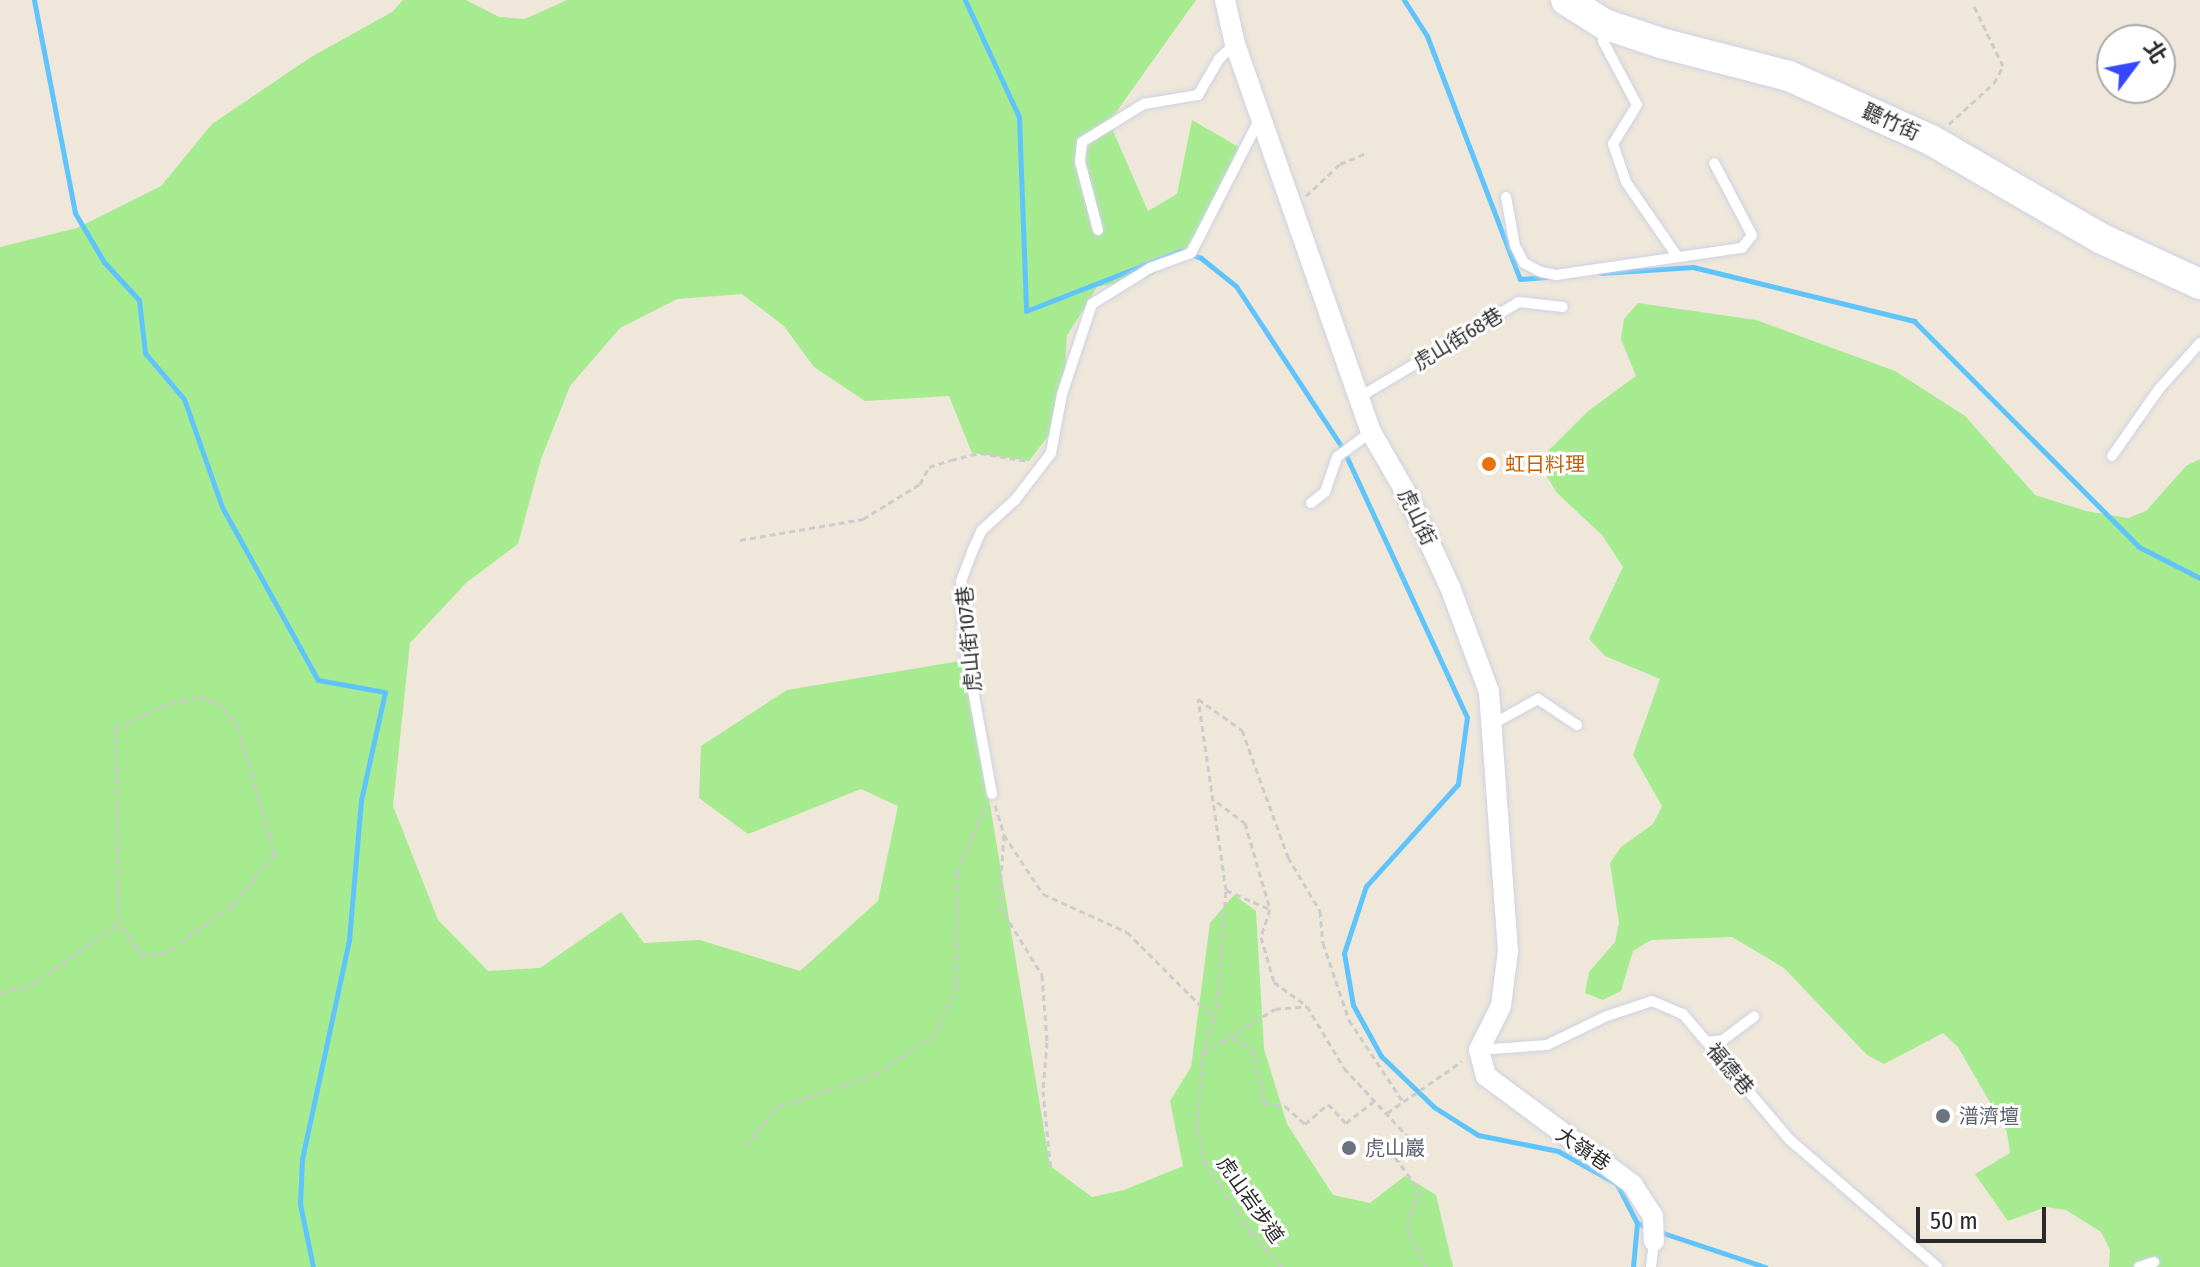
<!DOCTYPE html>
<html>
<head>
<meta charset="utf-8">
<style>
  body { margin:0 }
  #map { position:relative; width:2200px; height:1267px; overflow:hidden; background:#eee7da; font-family:"Fira Sans Condensed","Noto Sans TC",sans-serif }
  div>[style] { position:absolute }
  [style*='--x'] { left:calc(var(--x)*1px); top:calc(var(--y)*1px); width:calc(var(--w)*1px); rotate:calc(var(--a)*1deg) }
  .green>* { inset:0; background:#a6eb90 }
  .stream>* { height:5px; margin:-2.5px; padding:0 2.5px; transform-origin:2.5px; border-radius:2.5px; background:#60c4fc }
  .path>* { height:3px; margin-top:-1.5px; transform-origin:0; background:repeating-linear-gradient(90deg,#ccc 0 6px,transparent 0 10px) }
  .roads { filter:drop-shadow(0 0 2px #cfd1e5) drop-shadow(0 0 2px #cfd1e5) }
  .lane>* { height:10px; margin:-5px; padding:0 5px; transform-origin:5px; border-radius:5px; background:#fff }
  .street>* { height:20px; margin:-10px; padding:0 10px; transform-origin:10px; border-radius:10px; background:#fff }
  .secondary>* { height:30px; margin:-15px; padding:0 15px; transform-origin:15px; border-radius:15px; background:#fff }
  .dots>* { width:22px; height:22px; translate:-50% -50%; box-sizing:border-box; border:4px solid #fff; border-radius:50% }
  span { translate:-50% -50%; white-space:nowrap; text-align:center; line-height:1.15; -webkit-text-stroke:6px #fff; paint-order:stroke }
  .street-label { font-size:20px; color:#2a2a2a }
  .food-label { font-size:20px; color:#c56008 }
  .left { translate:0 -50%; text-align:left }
  .worship-label { font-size:20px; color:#5b616d }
  .north { position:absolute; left:2096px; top:24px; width:80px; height:80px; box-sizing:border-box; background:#fff; border:2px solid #aaa; border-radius:50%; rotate:58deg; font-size:22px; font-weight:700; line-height:32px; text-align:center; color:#2a2a2a }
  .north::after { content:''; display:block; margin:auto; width:28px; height:36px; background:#3648ff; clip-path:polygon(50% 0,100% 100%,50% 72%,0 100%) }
  .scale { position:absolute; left:1916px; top:1207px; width:130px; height:36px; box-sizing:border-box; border:4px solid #2a2a2a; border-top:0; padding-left:10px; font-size:24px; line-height:28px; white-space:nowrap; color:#2a2a2a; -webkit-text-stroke:6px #fff; paint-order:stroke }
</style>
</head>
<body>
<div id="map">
  <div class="green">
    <i style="clip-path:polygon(403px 0,466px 0,499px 17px,525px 19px,567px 0,1196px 0,1109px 122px,1148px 211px,1177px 194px,1192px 120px,1247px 152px,1183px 253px,1148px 278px,1097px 287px,1067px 336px,1062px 418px,1029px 461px,972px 453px,949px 396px,865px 401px,814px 367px,784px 326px,742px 294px,677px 299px,620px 328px,570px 386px,541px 459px,518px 544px,466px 583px,410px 643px,393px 806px,438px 920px,488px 971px,540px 968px,621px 912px,644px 943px,700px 940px,800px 971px,878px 901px,898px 806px,861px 789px,748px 834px,699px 798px,701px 746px,787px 690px,966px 660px,1050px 1166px,1092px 1197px,1124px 1190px,1183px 1166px,1170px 1101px,1191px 1067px,1210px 923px,1234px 895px,1256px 911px,1264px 1049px,1287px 1124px,1333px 1195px,1370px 1203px,1405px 1176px,1436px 1195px,1453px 1267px,0 1267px,0 247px,77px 228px,161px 186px,212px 124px,311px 57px,392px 12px)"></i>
    <i style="clip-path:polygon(1638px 303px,1756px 320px,1895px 371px,1965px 416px,2035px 495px,2086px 511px,2128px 518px,2146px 511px,2186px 466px,2200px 459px,2200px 1267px,2109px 1267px,2110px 1250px,2101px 1232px,2066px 1210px,2046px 1207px,2008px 1221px,1975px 1174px,2010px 1153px,2007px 1132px,1958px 1047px,1943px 1033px,1884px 1064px,1867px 1055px,1784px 968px,1732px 937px,1651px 940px,1633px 951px,1621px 991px,1603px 1000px,1585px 993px,1589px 972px,1615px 942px,1619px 923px,1610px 863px,1621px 847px,1653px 824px,1662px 806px,1633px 755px,1660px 679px,1605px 656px,1589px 639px,1623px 567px,1602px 535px,1557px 493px,1546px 475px,1544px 455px,1587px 412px,1636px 376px,1621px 339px,1624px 319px)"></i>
  </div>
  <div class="stream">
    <i style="--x:34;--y:0;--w:217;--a:79.1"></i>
    <i style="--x:75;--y:213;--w:57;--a:59.4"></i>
    <i style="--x:104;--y:262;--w:52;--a:47.4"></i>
    <i style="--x:139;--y:300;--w:53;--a:83.5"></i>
    <i style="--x:145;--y:353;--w:60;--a:49.7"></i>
    <i style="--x:184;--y:399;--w:114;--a:70.6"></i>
    <i style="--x:222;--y:507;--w:198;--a:61"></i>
    <i style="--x:318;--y:680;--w:68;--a:10.2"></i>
    <i style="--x:385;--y:692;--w:111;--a:102.5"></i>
    <i style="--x:361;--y:800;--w:141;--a:94.9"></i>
    <i style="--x:349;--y:940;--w:224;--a:102.1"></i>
    <i style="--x:302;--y:1159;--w:45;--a:92.5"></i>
    <i style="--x:300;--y:1204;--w:64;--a:78.3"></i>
    <i style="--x:965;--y:0;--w:129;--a:65.2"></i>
    <i style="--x:1019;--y:117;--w:194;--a:87.9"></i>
    <i style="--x:1026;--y:311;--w:165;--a:-21.3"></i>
    <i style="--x:1180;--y:251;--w:22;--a:18"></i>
    <i style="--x:1201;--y:258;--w:45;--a:38.7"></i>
    <i style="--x:1236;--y:286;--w:195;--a:56.7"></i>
    <i style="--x:1343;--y:449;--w:295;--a:65.2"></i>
    <i style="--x:1467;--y:717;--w:68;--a:97.7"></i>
    <i style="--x:1458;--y:784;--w:137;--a:132"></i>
    <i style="--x:1366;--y:886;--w:71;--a:108.2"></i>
    <i style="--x:1344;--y:953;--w:53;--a:80.2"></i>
    <i style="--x:1353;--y:1005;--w:58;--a:61.2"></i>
    <i style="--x:1381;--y:1056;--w:74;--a:43.9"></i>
    <i style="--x:1434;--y:1107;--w:52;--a:32.5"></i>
    <i style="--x:1478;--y:1135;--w:82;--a:11.3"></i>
    <i style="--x:1558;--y:1151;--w:68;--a:29.2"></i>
    <i style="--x:1617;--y:1184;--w:44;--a:62.9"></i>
    <i style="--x:1637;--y:1223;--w:11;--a:22"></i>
    <i style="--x:1404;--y:0;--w:43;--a:57.4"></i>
    <i style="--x:1427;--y:36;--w:260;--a:69.1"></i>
    <i style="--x:1520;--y:279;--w:27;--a:-4"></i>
    <i style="--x:1601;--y:273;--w:92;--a:-3.7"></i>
    <i style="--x:1693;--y:267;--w:228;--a:13.7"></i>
    <i style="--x:1914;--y:321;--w:319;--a:45.1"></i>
    <i style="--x:2139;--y:547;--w:68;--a:26.9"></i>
    <i style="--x:1660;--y:1232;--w:111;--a:18.4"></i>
    <i style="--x:1633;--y:1267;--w:44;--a:-84.8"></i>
  </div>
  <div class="path">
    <i style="--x:1949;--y:124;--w:61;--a:-42.3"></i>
    <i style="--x:1994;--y:83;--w:19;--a:-62"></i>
    <i style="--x:2003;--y:66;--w:67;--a:-115.8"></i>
    <i style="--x:1306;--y:196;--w:47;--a:-43.3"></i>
    <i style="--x:1340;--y:164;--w:28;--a:-23"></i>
    <i style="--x:740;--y:540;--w:125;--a:-9.7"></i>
    <i style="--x:863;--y:519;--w:67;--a:-31.6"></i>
    <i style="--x:920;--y:484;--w:19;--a:-62"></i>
    <i style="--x:929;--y:467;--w:23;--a:-18"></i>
    <i style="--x:951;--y:460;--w:30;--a:-14"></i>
    <i style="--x:980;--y:453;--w:49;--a:9.5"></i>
    <i style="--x:199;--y:697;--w:18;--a:16"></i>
    <i style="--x:216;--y:702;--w:30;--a:46"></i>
    <i style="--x:237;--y:724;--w:135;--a:73.7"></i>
    <i style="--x:275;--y:854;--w:67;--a:130.1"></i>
    <i style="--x:232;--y:905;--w:80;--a:144.1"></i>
    <i style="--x:167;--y:952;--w:24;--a:171"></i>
    <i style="--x:143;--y:956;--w:41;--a:-126"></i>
    <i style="--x:119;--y:923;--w:195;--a:-90.9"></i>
    <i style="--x:116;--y:728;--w:60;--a:-24.4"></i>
    <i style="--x:171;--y:703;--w:29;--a:-12"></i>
    <i style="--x:1217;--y:802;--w:35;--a:37"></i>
    <i style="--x:1245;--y:823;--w:90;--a:73.8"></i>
    <i style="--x:995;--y:805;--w:31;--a:73"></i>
    <i style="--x:1004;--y:835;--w:70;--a:94.1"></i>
    <i style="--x:999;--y:905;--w:82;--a:58.4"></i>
    <i style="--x:1042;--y:975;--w:67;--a:85.7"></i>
    <i style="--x:1047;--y:1042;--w:49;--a:94.7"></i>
    <i style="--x:1043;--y:1091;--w:80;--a:84.3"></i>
    <i style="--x:1004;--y:835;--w:71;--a:56.5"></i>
    <i style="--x:1043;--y:894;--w:92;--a:24.3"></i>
    <i style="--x:1127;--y:932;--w:122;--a:45"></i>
    <i style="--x:1226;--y:890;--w:193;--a:-98.3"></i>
    <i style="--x:1198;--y:699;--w:54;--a:35.2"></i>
    <i style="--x:1242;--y:730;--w:135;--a:70.1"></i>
    <i style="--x:1288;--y:857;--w:63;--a:59.3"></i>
    <i style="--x:1320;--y:911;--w:32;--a:85"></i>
    <i style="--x:1323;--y:943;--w:81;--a:71.3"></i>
    <i style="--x:1349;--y:1020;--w:96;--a:56.5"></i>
    <i style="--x:0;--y:992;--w:29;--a:-10"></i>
    <i style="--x:29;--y:987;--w:110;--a:-35.4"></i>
    <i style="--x:1233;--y:1038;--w:23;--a:29"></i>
    <i style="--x:1253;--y:1049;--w:55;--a:78.5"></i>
    <i style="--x:1264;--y:1103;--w:21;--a:8"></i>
    <i style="--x:1285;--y:1106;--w:27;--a:42"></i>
    <i style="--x:1305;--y:1124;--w:30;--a:-41"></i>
    <i style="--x:1328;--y:1104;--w:26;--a:47"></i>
    <i style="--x:1346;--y:1123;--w:37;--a:-38"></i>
    <i style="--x:1203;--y:1053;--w:48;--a:-73.1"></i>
    <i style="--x:1217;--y:1007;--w:117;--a:-85.6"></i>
    <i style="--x:1226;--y:890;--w:48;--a:23.4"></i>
    <i style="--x:1270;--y:909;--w:29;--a:108"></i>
    <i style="--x:1261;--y:937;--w:47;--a:73.9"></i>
    <i style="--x:1274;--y:982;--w:37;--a:36"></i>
    <i style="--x:1387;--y:1113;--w:91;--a:-34.7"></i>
    <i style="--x:745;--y:1145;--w:50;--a:-49"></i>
    <i style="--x:778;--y:1107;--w:102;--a:-18.8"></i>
    <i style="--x:875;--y:1074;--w:70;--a:-32.8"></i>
    <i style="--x:934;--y:1036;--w:52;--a:-64.9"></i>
    <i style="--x:956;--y:989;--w:116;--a:-89.5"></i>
    <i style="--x:957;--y:873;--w:75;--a:-67.2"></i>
    <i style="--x:1282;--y:1267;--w:46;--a:-132.4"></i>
    <i style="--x:1251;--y:1233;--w:84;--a:-123.3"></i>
    <i style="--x:1205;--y:1163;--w:38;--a:-102"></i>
    <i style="--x:1197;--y:1126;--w:73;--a:-85.3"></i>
    <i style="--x:1203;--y:1053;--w:84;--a:-31.4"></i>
    <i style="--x:1275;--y:1009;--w:32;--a:-5"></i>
    <i style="--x:1307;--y:1006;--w:72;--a:59.2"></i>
    <i style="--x:1344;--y:1068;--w:97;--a:47.1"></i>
    <i style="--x:1410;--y:1139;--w:23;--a:130"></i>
    <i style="--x:1395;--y:1157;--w:41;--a:54"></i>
    <i style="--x:1419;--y:1190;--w:40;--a:108"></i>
    <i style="--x:1407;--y:1228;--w:43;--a:64"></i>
  </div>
  <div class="roads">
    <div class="lane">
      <i style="--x:1604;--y:30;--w:11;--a:95"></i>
      <i style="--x:1603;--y:41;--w:72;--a:62"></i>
      <i style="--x:1637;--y:105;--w:46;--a:121.6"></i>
      <i style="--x:1613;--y:144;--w:40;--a:71.1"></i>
      <i style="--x:1626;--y:182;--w:90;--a:55.4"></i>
      <i style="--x:1506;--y:197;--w:50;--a:79.6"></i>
      <i style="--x:1515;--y:246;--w:19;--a:62"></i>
      <i style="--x:1524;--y:263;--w:19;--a:28"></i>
      <i style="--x:1541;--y:272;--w:15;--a:11"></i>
      <i style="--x:1556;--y:275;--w:188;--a:-8.3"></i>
      <i style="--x:1742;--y:248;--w:16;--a:-52"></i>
      <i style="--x:1752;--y:235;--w:81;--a:-117.8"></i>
      <i style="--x:1098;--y:230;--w:70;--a:-104.8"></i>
      <i style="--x:1080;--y:162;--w:20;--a:-84"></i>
      <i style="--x:1082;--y:142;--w:73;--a:-31.5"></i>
      <i style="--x:1144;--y:104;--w:55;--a:-9.5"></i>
      <i style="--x:1198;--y:95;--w:42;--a:-59.7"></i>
      <i style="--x:1219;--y:59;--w:22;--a:-43"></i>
      <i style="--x:1358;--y:398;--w:187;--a:-30.8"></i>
      <i style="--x:1519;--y:302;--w:44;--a:6.5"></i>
      <i style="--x:2112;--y:456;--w:82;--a:-55"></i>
      <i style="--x:2159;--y:389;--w:62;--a:-48.3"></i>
      <i style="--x:1311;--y:503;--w:18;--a:-38"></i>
      <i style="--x:1325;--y:492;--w:37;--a:-71"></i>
      <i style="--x:1337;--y:457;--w:42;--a:-36.3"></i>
      <i style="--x:1491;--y:725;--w:54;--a:-29"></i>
      <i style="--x:1538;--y:699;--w:47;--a:33.7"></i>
      <i style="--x:992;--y:794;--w:143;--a:-100.4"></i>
      <i style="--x:966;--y:653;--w:72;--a:-94"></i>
      <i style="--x:961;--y:581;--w:31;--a:-69"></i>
      <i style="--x:972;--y:552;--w:24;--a:-66"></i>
      <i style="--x:982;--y:530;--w:45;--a:-42.3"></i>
      <i style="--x:1015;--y:500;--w:59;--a:-52.5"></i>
      <i style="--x:1051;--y:453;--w:60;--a:-79.4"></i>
      <i style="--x:1062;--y:394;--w:95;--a:-71.6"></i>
      <i style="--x:1092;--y:304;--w:68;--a:-31.8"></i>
      <i style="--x:1150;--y:268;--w:44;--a:-20.1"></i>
      <i style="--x:1191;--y:253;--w:152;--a:-62.9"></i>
      <i style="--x:1707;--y:1042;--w:16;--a:-7"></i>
      <i style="--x:1723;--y:1040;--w:39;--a:-37"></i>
      <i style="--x:1479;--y:1050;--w:68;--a:-4.2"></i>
      <i style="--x:1547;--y:1045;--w:67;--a:-25.8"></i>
      <i style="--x:1607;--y:1016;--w:47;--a:-18.4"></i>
      <i style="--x:1652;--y:1001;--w:34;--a:23"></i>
      <i style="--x:1683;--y:1014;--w:165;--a:49.7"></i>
      <i style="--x:1790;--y:1140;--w:194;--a:40.8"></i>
      <i style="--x:1651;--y:1267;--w:26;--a:-83"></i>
      <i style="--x:2139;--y:1267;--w:16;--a:-18"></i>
    </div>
    <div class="street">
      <i style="--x:1225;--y:0;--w:45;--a:77.2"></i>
      <i style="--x:1235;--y:44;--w:411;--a:70.7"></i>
      <i style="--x:1371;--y:432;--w:76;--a:60.1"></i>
      <i style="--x:1409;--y:498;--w:98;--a:65.3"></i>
      <i style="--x:1450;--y:587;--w:112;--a:69.6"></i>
      <i style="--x:1489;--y:692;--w:260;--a:85.8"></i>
      <i style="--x:1508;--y:951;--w:55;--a:97.3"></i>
      <i style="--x:1501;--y:1006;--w:49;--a:116.6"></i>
      <i style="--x:1479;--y:1050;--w:27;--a:75"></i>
      <i style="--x:1486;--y:1076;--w:182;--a:36.5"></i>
      <i style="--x:1632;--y:1184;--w:38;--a:57"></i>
      <i style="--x:1653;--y:1216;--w:25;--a:88"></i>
    </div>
    <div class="secondary">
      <i style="--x:1566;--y:0;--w:45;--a:32.3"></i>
      <i style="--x:1604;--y:24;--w:60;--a:18.4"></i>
      <i style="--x:1661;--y:43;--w:132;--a:14.5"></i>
      <i style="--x:1789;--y:76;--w:156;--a:24.3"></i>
      <i style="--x:1931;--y:140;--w:198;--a:30.1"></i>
      <i style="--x:2102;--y:239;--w:108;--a:24.7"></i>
    </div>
  </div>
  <div class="dots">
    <i style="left:1489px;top:464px;background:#e8710a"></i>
    <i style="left:1943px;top:1116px;background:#6b7280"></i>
    <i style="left:1349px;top:1148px;background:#6b7280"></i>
  </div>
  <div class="street-label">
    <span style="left:1891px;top:122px;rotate:24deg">聽竹街</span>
    <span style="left:1458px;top:339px;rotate:-31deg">虎山街68巷</span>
    <span style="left:1417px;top:517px;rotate:64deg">虎山街</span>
    <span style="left:969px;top:639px;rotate:-95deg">虎山街107巷</span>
    <span style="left:1730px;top:1069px;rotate:50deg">福德巷</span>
    <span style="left:1583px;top:1149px;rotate:34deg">大嶺巷</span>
    <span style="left:1250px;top:1200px;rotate:55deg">虎山岩步道</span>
  </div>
  <div class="food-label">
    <span class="left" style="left:1505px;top:464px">虹日料理</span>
  </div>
  <div class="worship-label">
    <span class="left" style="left:1959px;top:1116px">潽濟壇</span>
    <span class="left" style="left:1365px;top:1148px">虎山巖</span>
  </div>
  <div class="north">北</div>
  <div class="scale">50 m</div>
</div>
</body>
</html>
